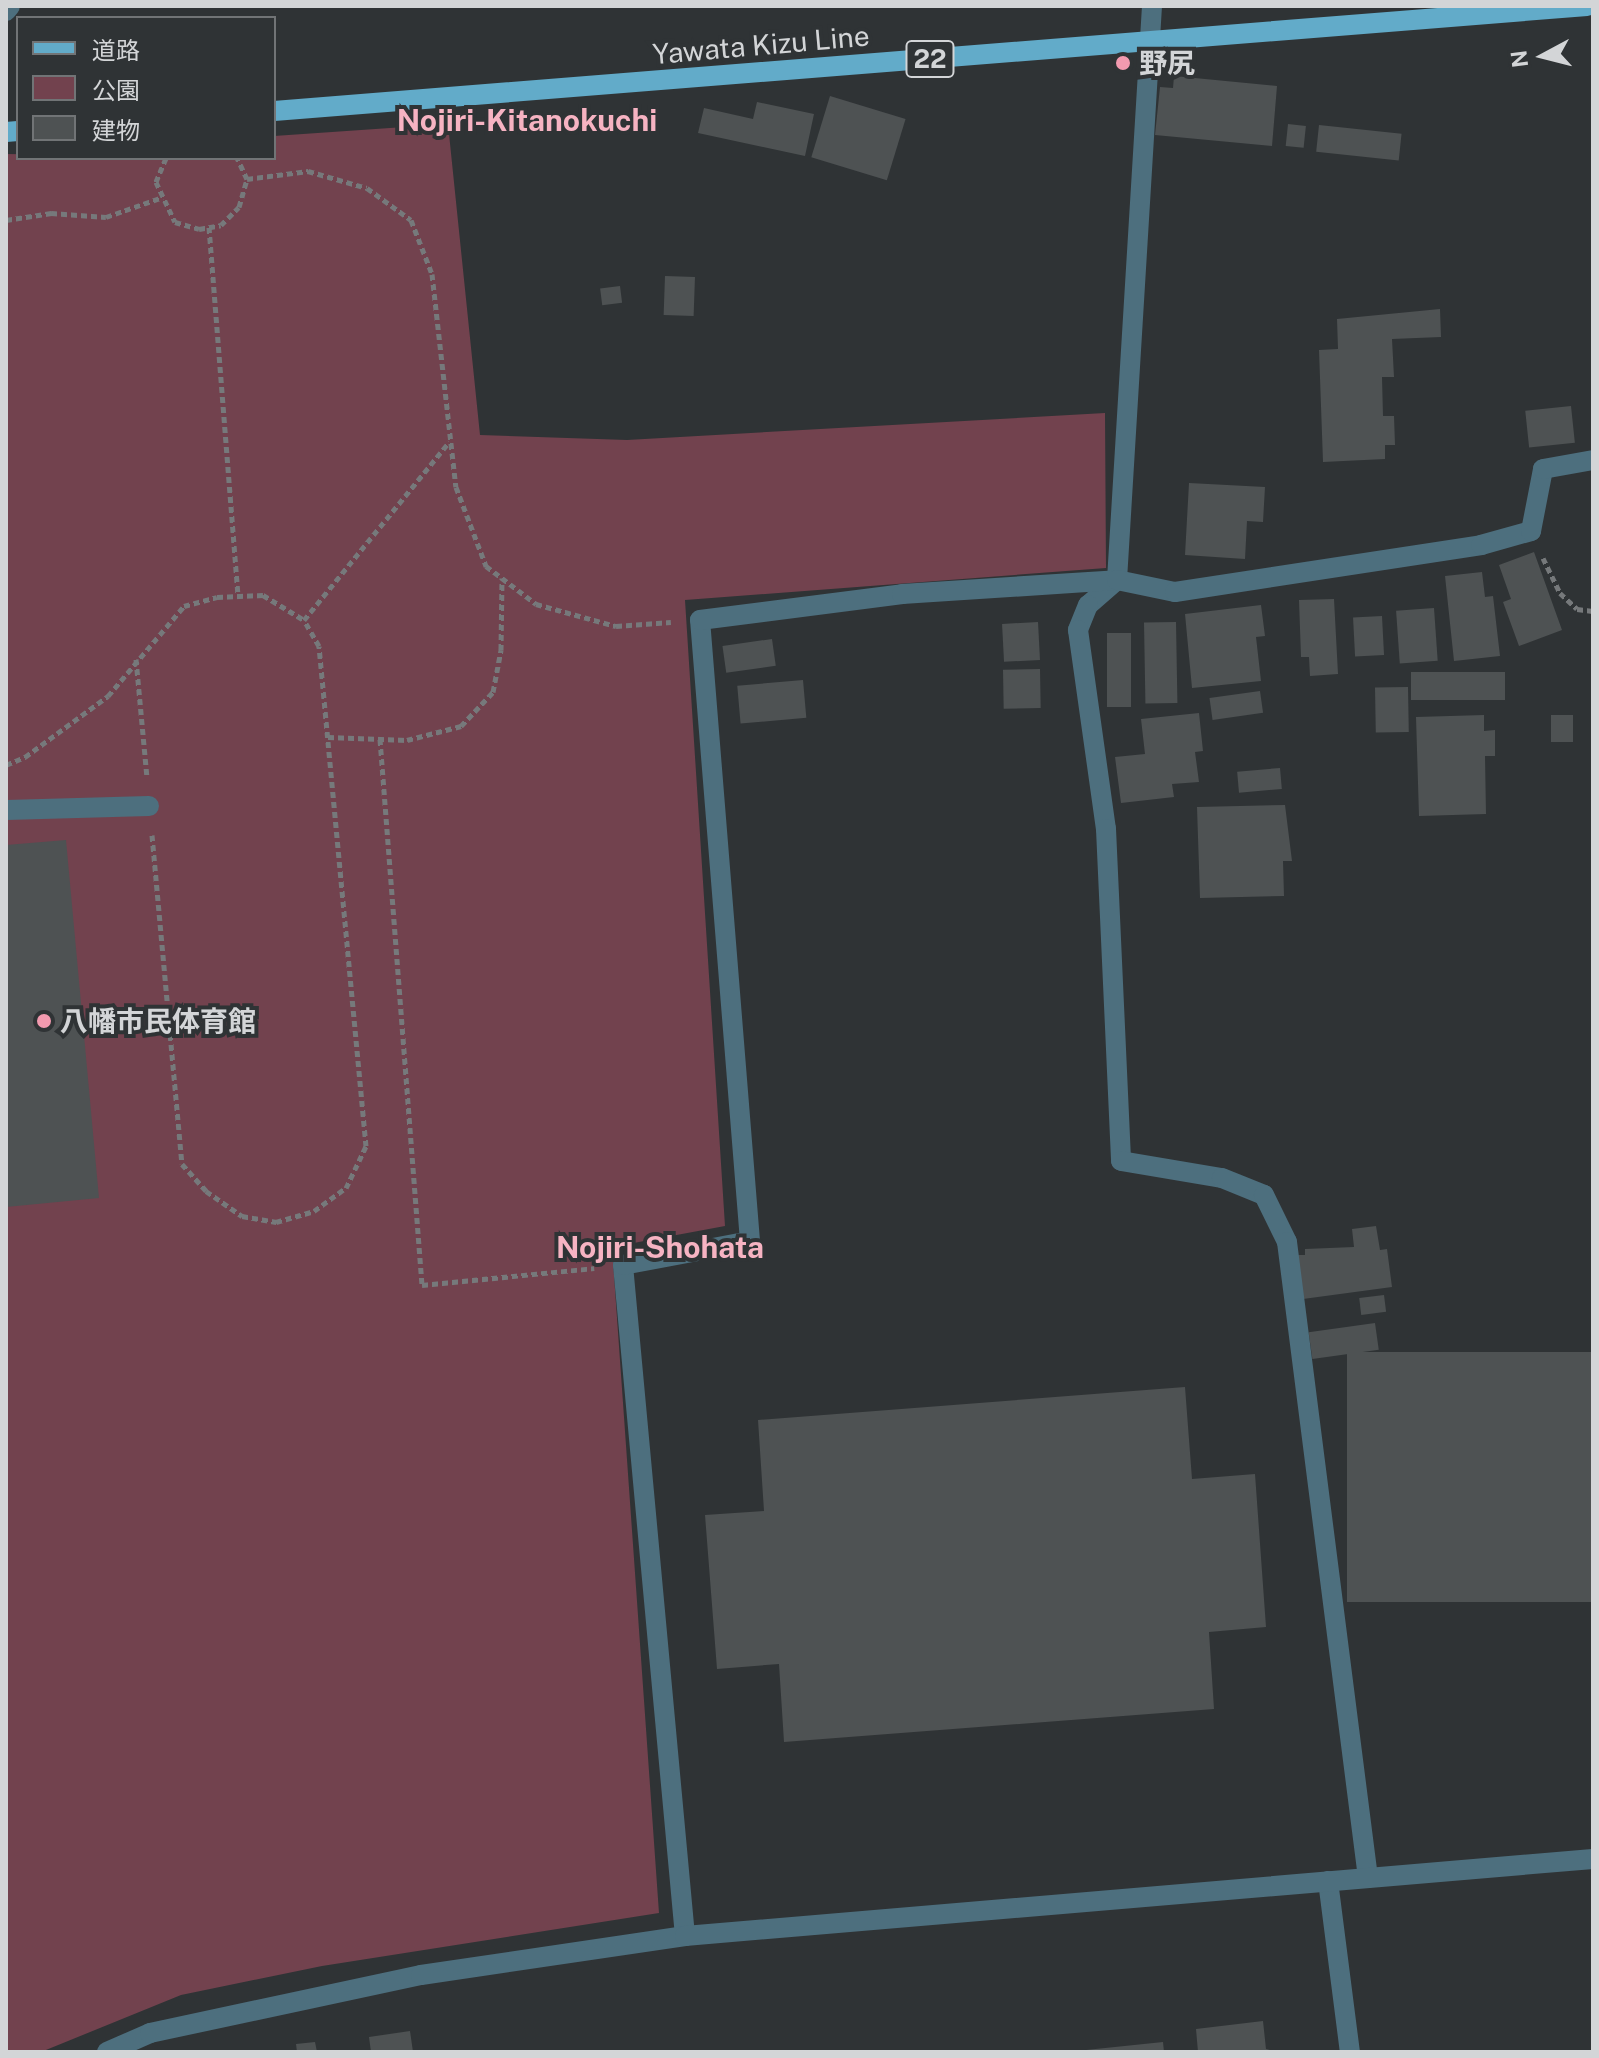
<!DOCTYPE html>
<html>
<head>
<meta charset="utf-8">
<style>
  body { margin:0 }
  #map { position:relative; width:1599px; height:2058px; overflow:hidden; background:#2f3335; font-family:"Public Sans","Noto Sans JP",sans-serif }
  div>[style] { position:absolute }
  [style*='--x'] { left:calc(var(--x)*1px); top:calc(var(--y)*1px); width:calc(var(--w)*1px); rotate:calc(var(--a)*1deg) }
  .green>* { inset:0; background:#72424e }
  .building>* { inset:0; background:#4e5253; transform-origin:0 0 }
  .path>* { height:5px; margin-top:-2.5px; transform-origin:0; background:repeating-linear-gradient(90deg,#76797b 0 6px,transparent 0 10px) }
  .minor>* { height:20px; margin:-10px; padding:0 10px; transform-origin:10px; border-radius:10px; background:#4d6f7e }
  .major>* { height:20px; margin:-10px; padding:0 10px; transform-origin:10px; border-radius:10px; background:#62abc9 }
  .dots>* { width:22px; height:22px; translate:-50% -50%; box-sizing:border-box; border:4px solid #2f3335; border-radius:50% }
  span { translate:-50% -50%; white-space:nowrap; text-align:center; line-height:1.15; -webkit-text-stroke:8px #2f3335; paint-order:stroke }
  .shield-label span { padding:2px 6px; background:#2f3335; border:2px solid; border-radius:6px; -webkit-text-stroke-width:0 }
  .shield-label { font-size:26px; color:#d3d5d7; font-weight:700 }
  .street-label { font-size:28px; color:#d3d5d7 }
  .poi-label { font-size:28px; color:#d3d5d7; font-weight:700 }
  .left { translate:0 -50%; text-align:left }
  .neighbourhood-label { font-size:30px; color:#f6b3c2; font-weight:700 }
  .frame { position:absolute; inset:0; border:8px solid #d3d5d7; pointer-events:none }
  .legend { position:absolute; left:16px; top:16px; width:260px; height:144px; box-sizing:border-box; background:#2f3335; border:2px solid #717476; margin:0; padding:10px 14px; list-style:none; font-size:24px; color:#d3d5d7 }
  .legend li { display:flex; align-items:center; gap:16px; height:40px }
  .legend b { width:40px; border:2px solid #717476 }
  .north { position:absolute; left:1503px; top:16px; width:80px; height:80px; -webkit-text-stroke:6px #2f3335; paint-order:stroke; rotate:263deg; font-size:22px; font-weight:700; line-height:32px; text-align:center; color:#d3d5d7 }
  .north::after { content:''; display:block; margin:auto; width:28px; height:36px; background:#d3d5d7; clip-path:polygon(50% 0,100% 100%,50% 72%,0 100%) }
</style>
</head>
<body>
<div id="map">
  <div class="green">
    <i style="clip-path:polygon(448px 124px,480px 435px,627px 440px,1105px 413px,1106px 568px,685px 600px,725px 1226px,612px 1247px,659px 1913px,322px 1966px,181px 1995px,41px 2052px,6px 2052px,6px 154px,274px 158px,274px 136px)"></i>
  </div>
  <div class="building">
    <i style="clip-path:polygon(1174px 76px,1277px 86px,1272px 146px,1155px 135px,1160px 87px,1173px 88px)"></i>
    <i style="left:830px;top:96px;width:79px;height:64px;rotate:17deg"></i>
    <i style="clip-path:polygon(757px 102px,814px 114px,805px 156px,698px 133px,704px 108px,753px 119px)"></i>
    <i style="left:1288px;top:124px;width:18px;height:22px;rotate:6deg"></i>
    <i style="left:1319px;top:125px;width:83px;height:27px;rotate:6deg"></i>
    <i style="left:665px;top:276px;width:30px;height:39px;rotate:2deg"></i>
    <i style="left:620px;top:286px;width:17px;height:20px;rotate:83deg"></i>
    <i style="clip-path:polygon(1440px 309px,1441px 337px,1392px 339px,1394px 377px,1382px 377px,1383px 416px,1394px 416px,1395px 445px,1385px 445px,1385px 459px,1323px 462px,1319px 350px,1338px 349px,1337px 319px)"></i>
    <i style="left:1571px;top:406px;width:37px;height:46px;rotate:84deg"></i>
    <i style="clip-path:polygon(1189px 483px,1265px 487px,1263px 522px,1247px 521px,1245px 559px,1185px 555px)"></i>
    <i style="clip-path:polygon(1534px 552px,1562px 630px,1519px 646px,1503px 602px,1511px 599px,1499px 565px)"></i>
    <i style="clip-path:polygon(1482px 572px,1485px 597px,1493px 596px,1500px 656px,1454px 661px,1445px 576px)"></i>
    <i style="clip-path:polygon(1334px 599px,1338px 674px,1310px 676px,1309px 657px,1301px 657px,1299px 600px)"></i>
    <i style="clip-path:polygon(1261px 605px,1265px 636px,1256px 637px,1261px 681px,1192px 688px,1185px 614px)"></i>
    <i style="left:1434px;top:608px;width:53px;height:38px;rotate:86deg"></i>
    <i style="left:1382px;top:616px;width:39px;height:29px;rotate:87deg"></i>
    <i style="left:1038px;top:622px;width:38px;height:36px;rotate:87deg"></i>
    <i style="left:1176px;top:622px;width:81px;height:32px;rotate:89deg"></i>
    <i style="left:1107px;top:633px;width:24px;height:74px"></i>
    <i style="left:772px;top:639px;width:27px;height:50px;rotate:82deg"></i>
    <i style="left:1040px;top:669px;width:39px;height:37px;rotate:89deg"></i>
    <i style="left:1505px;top:672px;width:28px;height:94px;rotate:90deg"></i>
    <i style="left:803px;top:680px;width:38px;height:66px;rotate:85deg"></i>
    <i style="left:1408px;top:687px;width:45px;height:33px;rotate:89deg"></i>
    <i style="left:1260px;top:691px;width:22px;height:51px;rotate:82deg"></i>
    <i style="clip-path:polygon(1199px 713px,1203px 751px,1195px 752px,1199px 782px,1172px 784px,1174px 797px,1121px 803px,1115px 757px,1145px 754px,1141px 719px)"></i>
    <i style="clip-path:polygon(1484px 715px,1484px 731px,1495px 730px,1495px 756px,1485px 756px,1486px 814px,1419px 816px,1416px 717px)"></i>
    <i style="left:1551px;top:715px;width:22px;height:27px"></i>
    <i style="left:1280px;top:768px;width:21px;height:43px;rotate:85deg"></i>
    <i style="clip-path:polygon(1285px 805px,1292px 861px,1283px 861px,1284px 896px,1200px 898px,1197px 807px)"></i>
    <i style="clip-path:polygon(66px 840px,99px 1198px,6px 1207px,6px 845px)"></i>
    <i style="clip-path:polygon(1376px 1226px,1380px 1250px,1387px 1249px,1392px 1287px,1303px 1299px,1297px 1255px,1305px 1255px,1305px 1249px,1354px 1247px,1352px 1229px)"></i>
    <i style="left:1384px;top:1295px;width:17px;height:25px;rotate:83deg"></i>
    <i style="left:1375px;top:1323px;width:27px;height:67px;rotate:82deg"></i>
    <i style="left:1593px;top:1352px;width:250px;height:246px;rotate:90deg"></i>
    <i style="clip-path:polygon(1185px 1387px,1192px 1479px,1255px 1474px,1266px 1627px,1209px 1632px,1214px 1709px,784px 1742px,779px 1664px,717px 1669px,705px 1515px,764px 1511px,758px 1420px)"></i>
    <i style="clip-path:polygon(1263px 2021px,1266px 2049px,1278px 2052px,1198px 2052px,1196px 2029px)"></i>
    <i style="clip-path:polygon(410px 2031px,413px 2052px,371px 2052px,369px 2037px)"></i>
    <i style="clip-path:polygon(315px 2042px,317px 2052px,297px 2052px,296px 2044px)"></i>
    <i style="clip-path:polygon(1163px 2042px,1164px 2052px,1086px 2052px,1086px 2050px)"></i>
  </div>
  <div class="path">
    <i style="--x:166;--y:158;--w:26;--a:113"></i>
    <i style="--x:156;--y:182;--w:44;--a:64.6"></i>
    <i style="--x:175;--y:222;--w:25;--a:16"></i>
    <i style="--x:199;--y:229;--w:22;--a:-10"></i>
    <i style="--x:221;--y:225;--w:25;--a:-45"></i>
    <i style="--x:239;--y:207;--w:29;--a:-74"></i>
    <i style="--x:247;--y:179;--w:23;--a:-115"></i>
    <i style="--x:247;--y:179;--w:62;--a:-7.5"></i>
    <i style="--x:308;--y:171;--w:61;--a:16.1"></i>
    <i style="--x:367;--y:188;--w:54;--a:36"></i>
    <i style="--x:411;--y:220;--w:58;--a:68.7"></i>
    <i style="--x:432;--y:274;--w:214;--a:83.6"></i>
    <i style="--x:456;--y:487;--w:85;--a:69.2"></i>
    <i style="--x:486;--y:566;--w:63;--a:37.2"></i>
    <i style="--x:536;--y:604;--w:83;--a:15.4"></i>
    <i style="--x:616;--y:626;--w:55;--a:-4.2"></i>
    <i style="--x:6;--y:220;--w:46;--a:-8.8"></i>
    <i style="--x:51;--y:213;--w:55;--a:4.2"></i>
    <i style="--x:106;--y:217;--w:60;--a:-19.3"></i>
    <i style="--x:209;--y:227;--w:369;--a:85.5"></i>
    <i style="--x:1543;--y:558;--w:39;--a:64"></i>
    <i style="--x:1560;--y:593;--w:23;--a:43"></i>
    <i style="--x:1577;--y:609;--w:16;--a:7"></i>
    <i style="--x:136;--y:659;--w:119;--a:84.7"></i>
    <i style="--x:328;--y:737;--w:79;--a:2.2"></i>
    <i style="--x:407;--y:740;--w:56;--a:-14.5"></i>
    <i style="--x:461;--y:726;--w:47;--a:-46.7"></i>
    <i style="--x:493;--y:692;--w:43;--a:-79.2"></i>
    <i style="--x:501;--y:650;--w:72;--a:-89.2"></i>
    <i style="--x:380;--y:739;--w:548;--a:85.6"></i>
    <i style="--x:422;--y:1285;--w:173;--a:-5.6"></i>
    <i style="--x:6;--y:765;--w:21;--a:-23"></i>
    <i style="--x:25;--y:757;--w:103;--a:-36.3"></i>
    <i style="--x:108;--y:696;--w:118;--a:-49.8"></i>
    <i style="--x:184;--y:606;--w:34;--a:-15"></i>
    <i style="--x:217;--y:597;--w:46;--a:-2.5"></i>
    <i style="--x:263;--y:595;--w:48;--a:31.4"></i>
    <i style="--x:304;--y:620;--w:230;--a:-50.8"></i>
    <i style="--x:152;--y:835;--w:330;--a:84.8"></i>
    <i style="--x:182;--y:1164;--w:36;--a:48"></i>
    <i style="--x:206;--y:1191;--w:44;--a:34.8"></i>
    <i style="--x:242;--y:1216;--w:35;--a:10"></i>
    <i style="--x:276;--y:1222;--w:40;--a:-16"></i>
    <i style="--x:314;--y:1211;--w:39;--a:-36"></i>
    <i style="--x:346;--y:1188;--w:47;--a:-64.5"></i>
    <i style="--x:366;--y:1146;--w:502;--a:-95.37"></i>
    <i style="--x:319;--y:646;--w:30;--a:-120"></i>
  </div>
  <div class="minor">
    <i style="--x:1152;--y:6;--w:575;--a:93.49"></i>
    <i style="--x:1117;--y:580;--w:38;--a:139"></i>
    <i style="--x:1088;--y:605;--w:27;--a:112"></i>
    <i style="--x:1078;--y:630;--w:201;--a:82"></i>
    <i style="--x:1106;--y:829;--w:332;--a:87.4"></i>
    <i style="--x:1121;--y:1161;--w:102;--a:9.6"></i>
    <i style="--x:1222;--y:1178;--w:45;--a:22"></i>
    <i style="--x:1264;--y:1195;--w:52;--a:63.9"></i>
    <i style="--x:1287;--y:1242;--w:641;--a:82.74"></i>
    <i style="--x:6;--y:11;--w:6;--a:-51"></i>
    <i style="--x:6;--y:810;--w:143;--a:-1.6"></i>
    <i style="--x:1328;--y:1881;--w:172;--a:82.7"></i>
    <i style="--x:685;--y:1936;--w:674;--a:-95.28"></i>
    <i style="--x:623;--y:1265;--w:129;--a:-10.7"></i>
    <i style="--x:750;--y:1241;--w:623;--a:-94.6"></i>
    <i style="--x:700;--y:620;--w:204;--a:-7.3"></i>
    <i style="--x:902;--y:594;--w:215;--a:-3.7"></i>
    <i style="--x:1117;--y:580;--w:59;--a:11.7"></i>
    <i style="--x:1175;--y:592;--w:310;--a:-8.7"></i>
    <i style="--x:1481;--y:545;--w:52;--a:-15.6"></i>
    <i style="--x:1531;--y:531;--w:63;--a:-79"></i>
    <i style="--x:1543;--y:469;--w:51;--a:-10.2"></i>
    <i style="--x:107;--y:2052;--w:47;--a:-23.8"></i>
    <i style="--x:150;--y:2033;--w:277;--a:-12.1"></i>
    <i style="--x:421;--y:1975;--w:267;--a:-8.4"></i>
    <i style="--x:685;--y:1936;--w:911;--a:-4.85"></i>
  </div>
  <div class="major">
    <i style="--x:274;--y:111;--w:1317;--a:-4.57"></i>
    <i style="--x:6;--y:132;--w:12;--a:-5"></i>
  </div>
  <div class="dots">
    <i style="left:1123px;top:63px;background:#f29aaf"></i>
    <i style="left:44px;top:1021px;background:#f29aaf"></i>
  </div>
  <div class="shield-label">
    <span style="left:930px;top:59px">22</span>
  </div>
  <div class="street-label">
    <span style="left:761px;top:45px;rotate:-5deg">Yawata Kizu Line</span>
  </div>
  <div class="poi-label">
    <span class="left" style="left:1139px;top:63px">野尻</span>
    <span class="left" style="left:60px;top:1021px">八幡市民体育館</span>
  </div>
  <div class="neighbourhood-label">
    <span style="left:527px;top:120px">Nojiri-Kitanokuchi</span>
    <span style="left:660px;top:1247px">Nojiri-Shohata</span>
  </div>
  <div class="frame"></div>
  <ul class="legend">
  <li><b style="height:10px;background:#62abc9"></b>道路</li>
  <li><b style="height:22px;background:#72424e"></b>公園</li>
  <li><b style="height:22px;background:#4e5253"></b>建物</li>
  </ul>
  <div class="north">N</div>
</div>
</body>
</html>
